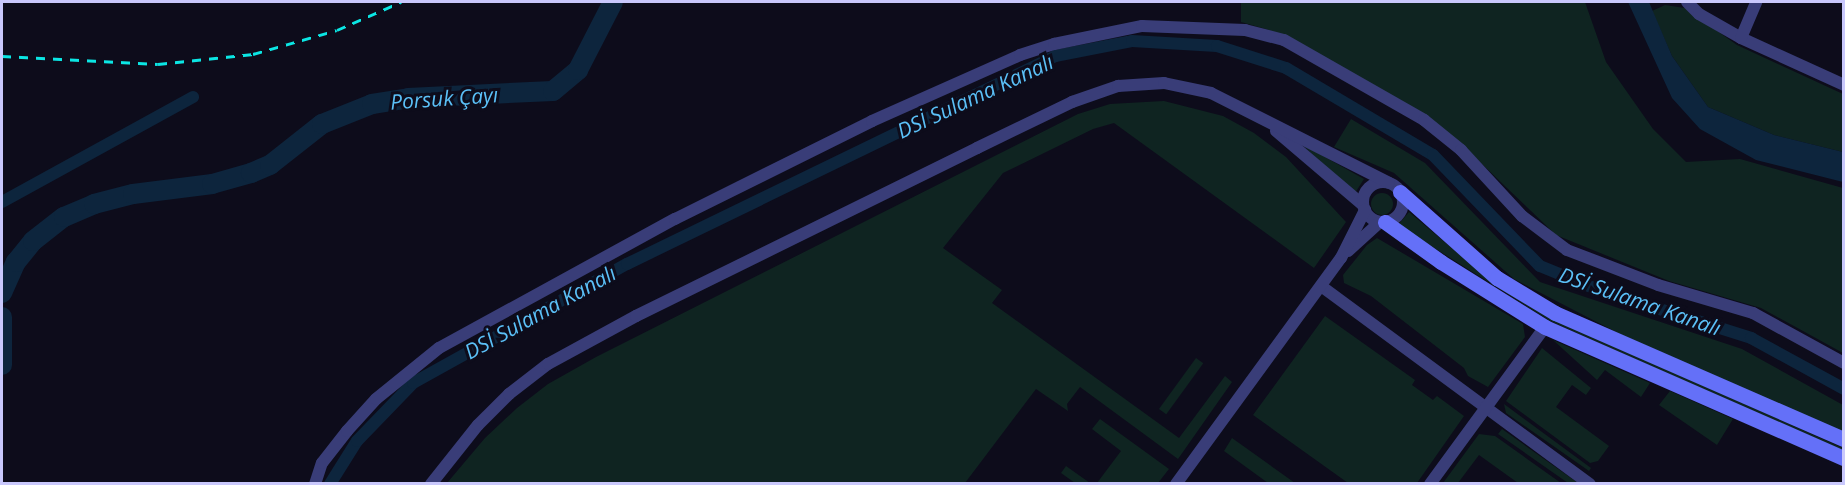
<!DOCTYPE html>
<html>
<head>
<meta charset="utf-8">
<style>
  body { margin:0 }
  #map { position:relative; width:1845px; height:485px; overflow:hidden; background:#0d0c1b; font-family:"Open Sans",sans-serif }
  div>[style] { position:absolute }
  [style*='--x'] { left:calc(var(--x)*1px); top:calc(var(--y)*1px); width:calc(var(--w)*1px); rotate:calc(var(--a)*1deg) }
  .green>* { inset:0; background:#0f2421; transform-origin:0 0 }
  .round { border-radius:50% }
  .water>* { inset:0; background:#0d253d }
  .canal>* { height:12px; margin:-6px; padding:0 6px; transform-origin:6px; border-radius:6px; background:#0d253d }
  .river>* { height:20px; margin:-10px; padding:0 10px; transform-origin:10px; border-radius:10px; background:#0d253d }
  .street>* { height:12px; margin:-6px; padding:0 6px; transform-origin:6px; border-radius:6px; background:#393d78 }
  .street>.ring { margin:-6px; padding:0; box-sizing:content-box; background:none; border:12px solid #393d78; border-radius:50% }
  .secondary>* { height:15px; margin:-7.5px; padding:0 7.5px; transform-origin:7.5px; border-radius:7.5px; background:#6470f8 }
  .rail>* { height:3px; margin-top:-1.5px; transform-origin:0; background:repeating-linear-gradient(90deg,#0be6e4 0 9px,transparent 0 17px) }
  span { translate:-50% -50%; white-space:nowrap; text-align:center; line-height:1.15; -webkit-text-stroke:6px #0d0c1b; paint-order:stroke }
  .water-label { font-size:21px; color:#5bc0f7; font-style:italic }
  .frame { position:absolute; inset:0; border:3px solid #c9c8fc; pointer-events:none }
</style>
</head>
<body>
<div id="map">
  <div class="green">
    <i style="clip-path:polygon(1241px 2px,1585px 2px,1606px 62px,1653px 129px,1686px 162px,1740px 159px,1843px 188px,1843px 353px,1761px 308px,1669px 281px,1556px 235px,1456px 139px,1269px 30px,1241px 22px)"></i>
    <i style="clip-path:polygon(1665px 5px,1685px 8px,1737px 45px,1843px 94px,1843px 152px,1774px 135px,1708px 107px,1672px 56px,1652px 11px)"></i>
    <i style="clip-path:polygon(1164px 101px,1223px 116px,1254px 133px,1286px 157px,1346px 222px,1314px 268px,1114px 123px,1093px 129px,1003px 173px,943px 248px,1002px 290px,992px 303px,1179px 438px,1225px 376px,1232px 382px,1178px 459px,1080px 387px,1067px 404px,1068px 411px,1036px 389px,965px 483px,447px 483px,485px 438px,517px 408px,548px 384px,596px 357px,1078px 114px,1110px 104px)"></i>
    <i style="clip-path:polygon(1351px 119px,1425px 163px,1540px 282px,1742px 349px,1843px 405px,1843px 432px,1620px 334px,1514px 279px,1394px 173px,1334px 147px)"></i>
    <i style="clip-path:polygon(1300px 143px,1364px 179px,1355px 193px)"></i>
    <i class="round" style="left:1371px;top:193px;width:22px;height:22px"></i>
    <i style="clip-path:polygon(1409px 212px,1492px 282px,1552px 318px,1843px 448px,1843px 452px,1550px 321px,1398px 225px)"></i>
    <i style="clip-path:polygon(1377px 238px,1523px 324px,1525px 337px,1488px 387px,1468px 376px,1464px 368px,1371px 296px,1344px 283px,1343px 275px,1367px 245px)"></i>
    <i style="clip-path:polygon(1325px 316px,1415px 380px,1412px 385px,1433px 400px,1437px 396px,1464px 416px,1417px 483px,1348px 483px,1253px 415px)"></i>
    <i style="clip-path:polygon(1553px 340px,1650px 383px,1641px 397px,1605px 370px,1597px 380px)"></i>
    <i style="clip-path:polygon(1542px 348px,1591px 388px,1586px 395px,1572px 385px,1556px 407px,1609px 446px,1598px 461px,1590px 463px,1506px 401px)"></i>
    <i style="left:1196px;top:358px;width:9px;height:63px;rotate:36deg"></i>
    <i style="clip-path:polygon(1670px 391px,1733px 419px,1717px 445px,1659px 405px)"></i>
    <i style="clip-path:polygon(1504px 404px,1591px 468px,1589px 471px,1506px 413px)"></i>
    <i style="clip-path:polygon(1100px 419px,1169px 469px,1158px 483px,1097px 483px,1121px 451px,1092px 429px)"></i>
    <i style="clip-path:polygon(1502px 429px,1578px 483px,1568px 483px,1498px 434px)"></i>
    <i style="clip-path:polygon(1479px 434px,1495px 436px,1561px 483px,1518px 483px,1479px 455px,1458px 483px,1443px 483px)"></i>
    <i style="clip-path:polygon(1232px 438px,1295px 483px,1268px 483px,1224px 451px)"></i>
    <i style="clip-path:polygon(1066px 466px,1090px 483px,1075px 483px,1061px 473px)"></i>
  </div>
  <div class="water">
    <i style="clip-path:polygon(1628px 2px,1649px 2px,1672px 56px,1708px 107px,1774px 135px,1843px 152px,1843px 182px,1756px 160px,1700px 129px,1672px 98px)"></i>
  </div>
  <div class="canal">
    <i style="--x:2;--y:202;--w:218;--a:-28.8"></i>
    <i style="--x:330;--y:484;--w:51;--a:-57.9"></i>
    <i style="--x:357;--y:441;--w:81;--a:-46"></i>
    <i style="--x:413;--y:383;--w:245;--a:-29.1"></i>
    <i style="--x:627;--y:264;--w:476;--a:-25.9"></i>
    <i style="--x:1055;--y:56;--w:78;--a:-11"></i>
    <i style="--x:1132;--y:41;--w:85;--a:3.4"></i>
    <i style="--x:1217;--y:46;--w:72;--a:17.7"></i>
    <i style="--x:1286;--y:68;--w:171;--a:30.6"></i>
    <i style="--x:1433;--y:155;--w:154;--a:46.1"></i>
    <i style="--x:1540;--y:266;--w:61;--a:22.3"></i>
    <i style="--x:1596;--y:289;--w:163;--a:17.5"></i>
    <i style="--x:1751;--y:338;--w:106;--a:28.7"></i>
  </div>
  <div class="river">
    <i style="--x:2;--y:293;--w:34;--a:-66"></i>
    <i style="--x:16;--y:262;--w:27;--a:-51"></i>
    <i style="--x:33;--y:241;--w:39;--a:-38"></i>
    <i style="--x:64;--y:217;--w:33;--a:-23"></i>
    <i style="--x:94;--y:204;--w:40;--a:-14.4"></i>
    <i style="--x:133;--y:194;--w:80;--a:-7.2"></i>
    <i style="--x:212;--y:184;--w:41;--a:-15.8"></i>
    <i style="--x:251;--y:173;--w:21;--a:-23"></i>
    <i style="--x:270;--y:165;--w:66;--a:-38.3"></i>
    <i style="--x:322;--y:124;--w:54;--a:-21.8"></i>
    <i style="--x:372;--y:104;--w:36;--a:-9"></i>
    <i style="--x:408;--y:98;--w:145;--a:-2.8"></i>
    <i style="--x:553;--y:91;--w:33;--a:-40"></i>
    <i style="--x:578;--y:70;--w:76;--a:-62.8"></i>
    <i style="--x:2;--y:317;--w:48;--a:90"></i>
  </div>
  <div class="street">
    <i style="--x:1687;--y:2;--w:17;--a:45"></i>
    <i style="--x:1699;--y:14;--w:48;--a:29.7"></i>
    <i style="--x:1741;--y:38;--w:113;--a:24.5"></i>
    <i style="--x:1741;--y:38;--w:39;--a:-67"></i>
    <i style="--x:1276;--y:131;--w:114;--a:40.4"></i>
    <i class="ring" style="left:1363px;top:182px;width:28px;height:28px"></i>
    <i style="--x:1348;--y:251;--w:43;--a:-42.2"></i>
    <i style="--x:1321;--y:286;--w:334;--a:36.4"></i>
    <i style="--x:315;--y:484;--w:22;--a:-72"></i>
    <i style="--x:322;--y:463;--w:41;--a:-52"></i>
    <i style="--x:347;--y:431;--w:43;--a:-47.8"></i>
    <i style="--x:376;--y:399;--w:81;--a:-39"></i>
    <i style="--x:439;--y:348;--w:269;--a:-28.7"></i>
    <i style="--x:675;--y:219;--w:220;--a:-26.4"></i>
    <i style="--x:872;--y:121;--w:162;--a:-24"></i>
    <i style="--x:1020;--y:55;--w:36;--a:-18"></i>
    <i style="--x:1054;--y:44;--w:90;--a:-11.6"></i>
    <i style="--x:1142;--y:26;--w:103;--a:2.2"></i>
    <i style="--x:1245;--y:30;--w:40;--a:14.4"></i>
    <i style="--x:1284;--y:40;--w:161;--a:29.7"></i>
    <i style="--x:1424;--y:120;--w:48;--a:39"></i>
    <i style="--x:1461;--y:150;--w:90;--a:47.3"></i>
    <i style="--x:1522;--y:216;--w:56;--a:37.1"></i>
    <i style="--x:1567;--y:250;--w:97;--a:21"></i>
    <i style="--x:1658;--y:285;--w:99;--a:16.4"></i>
    <i style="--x:1753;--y:313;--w:104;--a:28.8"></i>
    <i style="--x:431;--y:484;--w:75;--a:-51.5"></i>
    <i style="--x:478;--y:425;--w:44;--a:-45"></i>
    <i style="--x:509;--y:394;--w:49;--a:-37.6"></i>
    <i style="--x:548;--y:364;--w:100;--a:-28.6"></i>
    <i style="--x:636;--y:316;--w:380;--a:-26.2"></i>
    <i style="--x:977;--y:148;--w:106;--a:-25.8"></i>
    <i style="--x:1072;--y:102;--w:49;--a:-19.2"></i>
    <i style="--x:1118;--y:86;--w:46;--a:-3.7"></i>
    <i style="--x:1164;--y:83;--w:48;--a:12"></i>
    <i style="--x:1211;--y:93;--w:199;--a:26.8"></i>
    <i style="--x:1176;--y:484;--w:280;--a:-53.9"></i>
    <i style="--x:1341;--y:258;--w:54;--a:-63.4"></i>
    <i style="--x:1430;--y:484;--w:195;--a:-53.8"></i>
  </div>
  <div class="secondary">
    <i style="--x:1400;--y:192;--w:130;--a:41.6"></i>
    <i style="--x:1497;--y:278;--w:68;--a:31.1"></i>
    <i style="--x:1555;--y:313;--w:315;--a:23.6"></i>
    <i style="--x:1385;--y:222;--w:69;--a:35.5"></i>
    <i style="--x:1441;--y:262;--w:123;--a:32"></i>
    <i style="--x:1545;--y:327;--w:326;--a:23.7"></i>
  </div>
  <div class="rail">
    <i style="--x:2;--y:56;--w:156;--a:2.9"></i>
    <i style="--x:158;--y:64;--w:96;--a:-6"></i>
    <i style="--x:253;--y:54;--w:87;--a:-15.9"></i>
    <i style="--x:337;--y:30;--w:70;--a:-23.6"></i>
  </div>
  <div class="water-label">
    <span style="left:975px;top:96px;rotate:-25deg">DSİ Sulama Kanalı</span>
    <span style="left:444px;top:98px;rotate:-4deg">Porsuk Çayı</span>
    <span style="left:1640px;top:301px;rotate:19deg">DSİ Sulama Kanalı</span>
    <span style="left:540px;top:312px;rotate:-29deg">DSİ Sulama Kanalı</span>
  </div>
  <div class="frame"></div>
</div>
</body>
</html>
